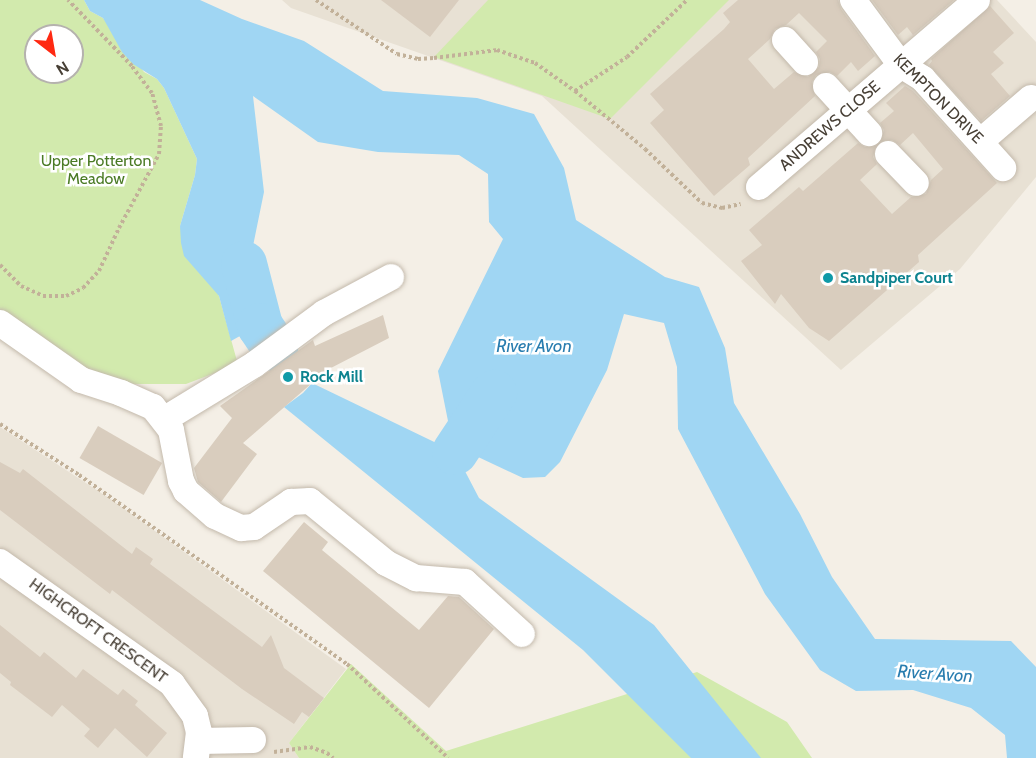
<!DOCTYPE html>
<html>
<head>
<meta charset="utf-8">
<style>
  body { margin:0 }
  #map { position:relative; width:1036px; height:758px; overflow:hidden; background:#f4efe6; font-family:Cabin,sans-serif }
  div>[style] { position:absolute }
  [style*='--x'] { left:calc(var(--x)*1px); top:calc(var(--y)*1px); width:calc(var(--w)*1px); rotate:calc(var(--a)*1deg) }
  .residential>* { inset:0; background:#e8e1d4 }
  .green>* { inset:0; background:#d2eaad }
  .water>* { inset:0; background:#a0d6f3 }
  .river>* { height:46px; margin:-23px; padding:0 23px; transform-origin:23px; border-radius:23px; background:#a0d6f3 }
  .building>* { inset:0; background:#d9cdbe; transform-origin:0 0 }
  .path>* { height:4px; margin-top:-2px; transform-origin:0; background:repeating-linear-gradient(90deg,#c2b199 0 3px,transparent 0 6px) }
  .roads { filter:drop-shadow(0 0 2px #c3b9ab) drop-shadow(0 0 2px #c3b9ab) }
  .minor>* { height:26px; margin:-13px; padding:0 13px; transform-origin:13px; border-radius:13px; background:#fff }
  .dots>* { width:16px; height:16px; translate:-50% -50%; box-sizing:border-box; border:3px solid #fff; border-radius:50% }
  span { translate:-50% -50%; white-space:nowrap; text-align:center; line-height:1.15; -webkit-text-stroke:5px #fff; paint-order:stroke }
  .street-label { font-size:16px; color:#473f35 }
  .park-label { font-size:16px; color:#4b7b26 }
  .culture-label { font-size:16px; color:#0d838f; font-weight:700 }
  .left { translate:0 -50%; text-align:left }
  .water-label { font-size:18px; color:#297daf; font-style:italic }
  .north { position:absolute; left:24px; top:24px; width:60px; height:60px; box-sizing:border-box; background:#fff; border:2px solid #b5b2ae; border-radius:50%; rotate:149deg; font-size:16px; font-weight:700; line-height:24px; text-align:center; color:#473f35 }
  .north::after { content:''; display:block; margin:auto; width:21px; height:27px; background:#ff2912; clip-path:polygon(50% 0,100% 100%,50% 72%,0 100%) }
</style>
</head>
<body>
<div id="map">
  <div class="residential">
    <i style="clip-path:polygon(282px 0,997px 0,1036px 42px,1036px 177px,960px 269px,841px 370px,542px 96px,291px 8px)"></i>
    <i style="clip-path:polygon(0 427px,112px 500px,346px 669px,289px 743px,299px 758px,0 758px)"></i>
  </div>
  <div class="green">
    <i style="clip-path:polygon(evenodd,0 0,84px 0,90px 11px,103px 18px,144px 72px,157px 79px,164px 88px,197px 159px,195px 175px,180px 226px,219px 296px,237px 361px,228px 368px,186px 384px,129px 384px,103px 381px,0 317px,0 0,36px 36px,72px 36px,72px 72px,36px 72px,36px 36px)"></i>
    <i style="clip-path:polygon(488px 0,729px 0,610px 119px,434px 57px)"></i>
    <i style="clip-path:polygon(351px 664px,446px 751px,697px 672px,787px 722px,812px 758px,299px 758px,289px 743px)"></i>
  </div>
  <div class="water">
    <i style="clip-path:polygon(84px 0,200px 0,242px 19px,304px 41px,383px 91px,477px 98px,534px 114px,564px 168px,576px 220px,665px 277px,699px 287px,725px 348px,734px 403px,800px 514px,832px 577px,875px 639px,1011px 641px,1036px 667px,1036px 758px,1007px 758px,1005px 735px,971px 708px,913px 690px,856px 691px,820px 670px,765px 594px,678px 429px,677px 367px,664px 323px,624px 314px,607px 370px,560px 462px,545px 477px,523px 478px,476px 456px,452px 441px,438px 371px,503px 239px,489px 222px,488px 174px,459px 155px,378px 152px,318px 142px,253px 96px,264px 192px,253px 246px,267px 305px,274px 317px,231px 341px,219px 296px,184px 256px,181px 243px,180px 226px,195px 175px,197px 159px,164px 88px,157px 79px,133px 64px,122px 52px,103px 18px,90px 11px)"></i>
    <i style="clip-path:polygon(312px 383px,455px 452px,479px 498px,654px 625px,761px 758px,691px 758px,583px 650px,284px 407px,303px 393px)"></i>
  </div>
  <div class="river">
    <i style="--x:244;--y:264;--w:64;--a:75.5"></i>
    <i style="--x:260;--y:326;--w:27;--a:56"></i>
    <i style="--x:455;--y:452;--w:71;--a:-56.5"></i>
  </div>
  <div class="building">
    <i style="clip-path:polygon(381px 0,459px 0,430px 37px)"></i>
    <i style="clip-path:polygon(evenodd,738px 0,838px 0,841px 9px,875px 56px,858px 71px,851px 62px,837px 76px,830px 72px,816px 75px,812px 82px,815px 96px,748px 158px,750px 165px,714px 196px,650px 123px,664px 110px,650px 94px,724px 29px,730px 22px,723px 13px,738px 0,799px 13px,827px 41px,816px 52px,820px 59px,819px 67px,808px 77px,794px 72px,774px 89px,748px 59px,770px 39px,775px 29px,786px 25px,799px 13px)"></i>
    <i style="clip-path:polygon(872px 0,954px 0,913px 35px,907px 27px,898px 35px)"></i>
    <i style="clip-path:polygon(990px 6px,1014px 33px,993px 52px,1004px 63px,991px 74px,1010px 96px,981px 121px,929px 65px,932px 61px,931px 59px)"></i>
    <i style="clip-path:polygon(905px 86px,913px 91px,997px 183px,918px 255px,919px 262px,829px 341px,809px 328px,781px 294px,775px 304px,741px 261px,762px 245px,749px 230px,799px 187px,803px 191px,858px 143px,865px 147px,876px 146px,873px 157px,877px 164px,860px 180px,892px 214px,911px 197px,926px 194px,931px 180px,943px 169px,913px 133px,900px 145px,892px 140px,881px 141px,884px 130px,880px 123px,894px 111px,886px 103px)"></i>
    <i style="clip-path:polygon(383px 315px,389px 338px,327px 370px,243px 443px,257px 454px,221px 502px,198px 482px,194px 468px,232px 418px,220px 406px,313px 340px,315px 346px)"></i>
    <i style="left:98px;top:426px;width:74px;height:37px;rotate:30deg"></i>
    <i style="clip-path:polygon(0 462px,20px 473px,23px 469px,132px 554px,136px 547px,153px 559px,150px 564px,262px 647px,271px 635px,284px 668px,324px 698px,309px 717px,302px 712px,294px 724px,242px 689px,112px 590px,110px 594px,0 510px)"></i>
    <i style="clip-path:polygon(304px 522px,328px 542px,322px 550px,419px 630px,448px 596px,459px 597px,494px 629px,429px 708px,263px 571px)"></i>
    <i style="clip-path:polygon(0 625px,40px 657px,44px 652px,76px 678px,83px 669px,118px 695px,123px 689px,138px 701px,135px 705px,167px 733px,147px 757px,115px 728px,98px 748px,84px 736px,90px 729px,62px 705px,52px 717px,10px 685px,11px 682px,0 673px)"></i>
  </div>
  <div class="path">
    <i style="--x:316;--y:0;--w:97;--a:33.7"></i>
    <i style="--x:397;--y:54;--w:22;--a:13"></i>
    <i style="--x:418;--y:59;--w:16;--a:-4"></i>
    <i style="--x:434;--y:58;--w:64;--a:-7.2"></i>
    <i style="--x:497;--y:50;--w:40;--a:18.9"></i>
    <i style="--x:535;--y:63;--w:49;--a:35"></i>
    <i style="--x:575;--y:91;--w:91;--a:39.6"></i>
    <i style="--x:645;--y:149;--w:79;--a:43.5"></i>
    <i style="--x:702;--y:203;--w:21;--a:14"></i>
    <i style="--x:722;--y:208;--w:19;--a:-12"></i>
    <i style="--x:575;--y:91;--w:62;--a:-33.2"></i>
    <i style="--x:627;--y:57;--w:83;--a:-43.5"></i>
    <i style="--x:0;--y:265;--w:30;--a:45"></i>
    <i style="--x:21;--y:286;--w:24;--a:24"></i>
    <i style="--x:43;--y:296;--w:23;--a:0"></i>
    <i style="--x:66;--y:296;--w:19;--a:-25"></i>
    <i style="--x:83;--y:288;--w:23;--a:-47"></i>
    <i style="--x:99;--y:271;--w:47;--a:-65.1"></i>
    <i style="--x:119;--y:228;--w:84;--a:-61.6"></i>
    <i style="--x:159;--y:154;--w:28;--a:-86"></i>
    <i style="--x:161;--y:126;--w:34;--a:-105"></i>
    <i style="--x:152;--y:93;--w:34;--a:-127"></i>
    <i style="--x:132;--y:66;--w:92;--a:-134.1"></i>
    <i style="--x:0;--y:424;--w:94;--a:32.8"></i>
    <i style="--x:79;--y:475;--w:328;--a:35.2"></i>
    <i style="--x:347;--y:664;--w:138;--a:42.9"></i>
    <i style="--x:274;--y:752;--w:36;--a:-8"></i>
    <i style="--x:310;--y:747;--w:18;--a:19"></i>
    <i style="--x:327;--y:753;--w:8;--a:40"></i>
  </div>
  <div class="roads">
    <div class="minor">
      <i style="--x:853;--y:0;--w:81;--a:53.6"></i>
      <i style="--x:901;--y:65;--w:26;--a:32"></i>
      <i style="--x:923;--y:79;--w:120;--a:48"></i>
      <i style="--x:785;--y:40;--w:30;--a:48"></i>
      <i style="--x:826;--y:86;--w:64;--a:47.5"></i>
      <i style="--x:981;--y:141;--w:66;--a:-40.7"></i>
      <i style="--x:888;--y:154;--w:40;--a:46"></i>
      <i style="--x:759;--y:187;--w:287;--a:-40.6"></i>
      <i style="--x:0;--y:323;--w:99;--a:35.1"></i>
      <i style="--x:81;--y:380;--w:42;--a:18"></i>
      <i style="--x:121;--y:393;--w:35;--a:24"></i>
      <i style="--x:153;--y:407;--w:29;--a:52"></i>
      <i style="--x:171;--y:430;--w:52;--a:78.9"></i>
      <i style="--x:181;--y:481;--w:11;--a:63"></i>
      <i style="--x:186;--y:491;--w:38;--a:41"></i>
      <i style="--x:215;--y:516;--w:29;--a:25"></i>
      <i style="--x:241;--y:528;--w:13;--a:-4"></i>
      <i style="--x:254;--y:527;--w:45;--a:-34"></i>
      <i style="--x:291;--y:502;--w:19;--a:-3"></i>
      <i style="--x:310;--y:501;--w:98;--a:39.2"></i>
      <i style="--x:386;--y:563;--w:34;--a:27"></i>
      <i style="--x:416;--y:578;--w:49;--a:4.7"></i>
      <i style="--x:465;--y:582;--w:77;--a:42.4"></i>
      <i style="--x:165;--y:419;--w:105;--a:-31.4"></i>
      <i style="--x:255;--y:364;--w:86;--a:-36.5"></i>
      <i style="--x:324;--y:313;--w:76;--a:-28.2"></i>
      <i style="--x:0;--y:562;--w:211;--a:35.3"></i>
      <i style="--x:172;--y:684;--w:39;--a:54"></i>
      <i style="--x:195;--y:716;--w:16;--a:76"></i>
      <i style="--x:199;--y:732;--w:26;--a:97"></i>
      <i style="--x:199;--y:741;--w:54;--a:-1.1"></i>
    </div>
  </div>
  <div class="dots">
    <i style="left:828px;top:278px;background:#0f9aa8"></i>
    <i style="left:288px;top:377px;background:#0f9aa8"></i>
  </div>
  <div class="street-label">
    <span style="left:938px;top:99px;rotate:45deg">KEMPTON DRIVE</span>
    <span style="left:830px;top:126px;rotate:-41deg">ANDREWS CLOSE</span>
    <span style="left:98px;top:631px;rotate:36deg">HIGHCROFT CRESCENT</span>
  </div>
  <div class="park-label">
    <span style="left:96px;top:170px">Upper Potterton<br>Meadow</span>
  </div>
  <div class="culture-label">
    <span class="left" style="left:840px;top:278px">Sandpiper Court</span>
    <span class="left" style="left:300px;top:377px">Rock Mill</span>
  </div>
  <div class="water-label">
    <span style="left:534px;top:346px">River Avon</span>
    <span style="left:935px;top:674px;rotate:4deg">River Avon</span>
  </div>
  <div class="north">N</div>
</div>
</body>
</html>
